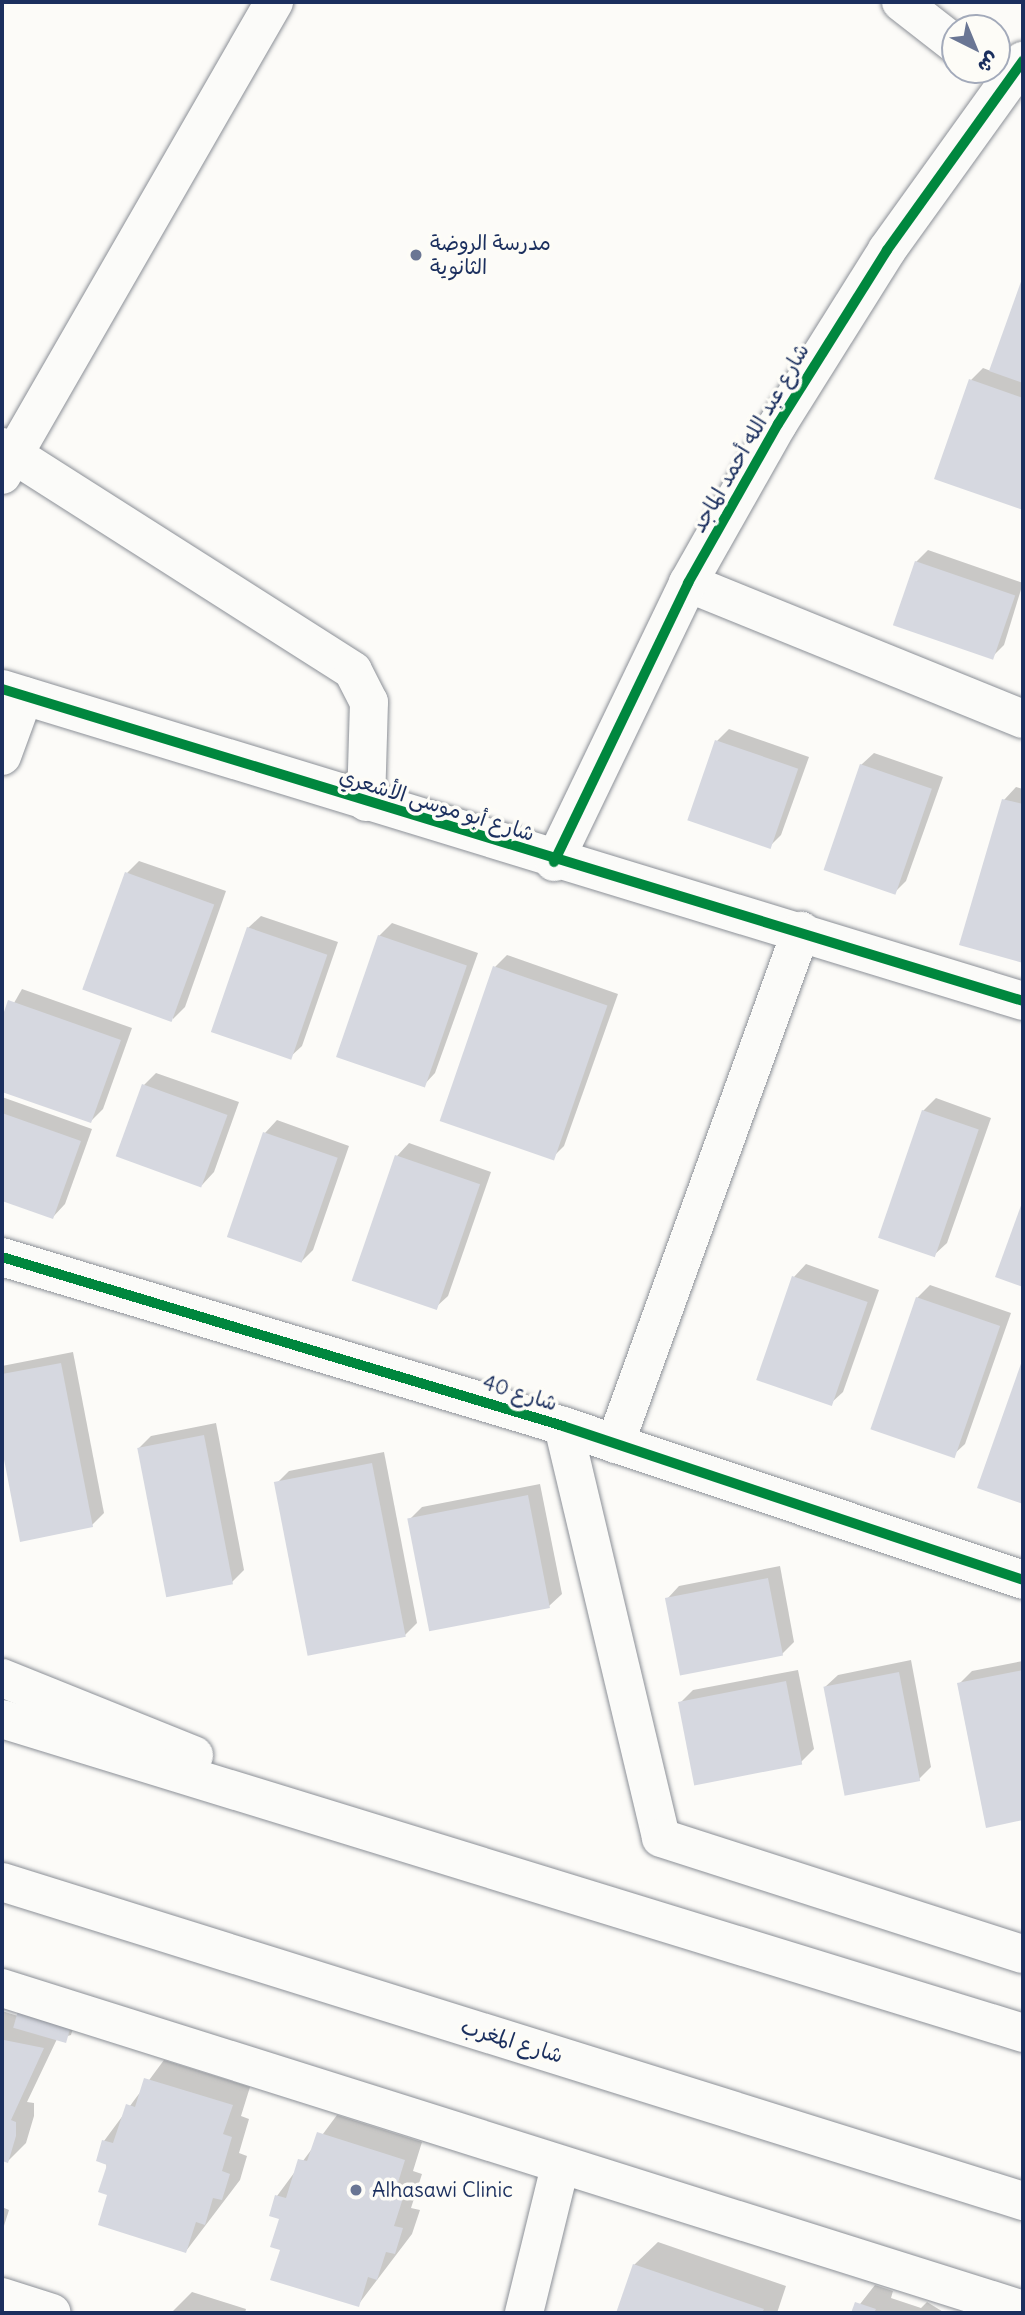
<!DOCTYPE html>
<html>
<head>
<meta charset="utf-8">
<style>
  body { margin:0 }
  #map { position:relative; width:1025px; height:2315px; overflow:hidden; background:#fcfbf8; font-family:Delius,"Playpen Sans Arabic",sans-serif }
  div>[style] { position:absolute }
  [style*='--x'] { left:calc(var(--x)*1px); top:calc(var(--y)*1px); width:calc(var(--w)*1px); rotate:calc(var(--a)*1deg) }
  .shadow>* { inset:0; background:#0003 }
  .building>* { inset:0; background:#d6d8e0; transform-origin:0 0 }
  .roads { filter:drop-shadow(0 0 2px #8c9097) drop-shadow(0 0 2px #8c9097) }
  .minor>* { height:38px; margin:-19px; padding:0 19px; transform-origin:19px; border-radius:19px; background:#fbfbf9 }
  .highway>* { height:38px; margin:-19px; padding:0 19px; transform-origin:19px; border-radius:19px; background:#fbfbf9 }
  .cycleway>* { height:10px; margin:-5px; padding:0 5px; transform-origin:5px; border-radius:5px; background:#00873e }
  .dots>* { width:19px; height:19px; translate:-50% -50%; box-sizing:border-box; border:4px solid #fdfcf7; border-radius:50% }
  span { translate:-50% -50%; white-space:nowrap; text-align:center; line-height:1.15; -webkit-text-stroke:7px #fdfcf7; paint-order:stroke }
  .poi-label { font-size:21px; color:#1b2f5e }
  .left { translate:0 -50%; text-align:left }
  .street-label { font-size:21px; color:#1b2f5e }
  .frame { position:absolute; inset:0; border:4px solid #1b2f5e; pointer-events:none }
  .north { position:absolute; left:941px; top:14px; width:70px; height:70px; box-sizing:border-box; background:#fdfcf7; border:2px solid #a3aaba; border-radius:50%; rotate:137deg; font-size:19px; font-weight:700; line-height:28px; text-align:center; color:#1b2f5e }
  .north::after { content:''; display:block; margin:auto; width:24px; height:32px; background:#6a7694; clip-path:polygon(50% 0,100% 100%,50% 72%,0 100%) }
</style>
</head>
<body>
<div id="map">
  <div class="shadow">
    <i style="clip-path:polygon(1023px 281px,1023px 508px,936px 478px,971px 380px,983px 368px,991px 371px)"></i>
    <i style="clip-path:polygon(928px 550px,1023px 583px,1004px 645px,991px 658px,916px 562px)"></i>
    <i style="clip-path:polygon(729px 729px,809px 757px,781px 835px,769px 847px,717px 741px)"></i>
    <i style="clip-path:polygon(874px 753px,943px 777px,906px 881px,894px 893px,861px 765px)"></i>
    <i style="clip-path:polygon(1016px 787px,1023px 789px,1023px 961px,962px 943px,1004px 800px)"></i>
    <i style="clip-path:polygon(139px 861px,226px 891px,185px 1007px,173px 1019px,127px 873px)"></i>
    <i style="clip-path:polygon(261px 916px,338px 942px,302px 1046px,289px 1058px,248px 928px)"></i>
    <i style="clip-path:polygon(392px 923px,478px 953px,435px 1073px,423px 1086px,379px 936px)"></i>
    <i style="clip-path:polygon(507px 955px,618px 994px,564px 1146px,551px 1159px,495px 967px)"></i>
    <i style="clip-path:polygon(22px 989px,132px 1028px,103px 1109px,91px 1121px,2px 1090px,2px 1024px)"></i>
    <i style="clip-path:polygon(156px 1073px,239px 1102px,214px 1172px,202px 1185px,144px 1085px)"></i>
    <i style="clip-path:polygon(2px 1097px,92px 1129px,65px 1204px,53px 1217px,2px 1199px)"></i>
    <i style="clip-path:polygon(936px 1098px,991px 1118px,947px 1243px,934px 1255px,923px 1111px)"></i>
    <i style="clip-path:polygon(277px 1120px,349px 1146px,313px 1250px,301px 1262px,265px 1133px)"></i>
    <i style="clip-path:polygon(409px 1143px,491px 1172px,448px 1296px,435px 1308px,397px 1156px)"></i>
    <i style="clip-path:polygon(806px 1264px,879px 1290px,843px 1392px,830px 1404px,758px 1379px,794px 1277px)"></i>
    <i style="clip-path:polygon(930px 1285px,1011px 1313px,965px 1444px,952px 1456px,917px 1298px)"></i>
    <i style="clip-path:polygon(73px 1352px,104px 1513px,92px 1525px,21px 1540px,2px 1439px,2px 1366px)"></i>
    <i style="clip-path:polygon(1023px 1363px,1023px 1502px,979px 1487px)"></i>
    <i style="clip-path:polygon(216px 1423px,244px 1570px,232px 1582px,139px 1448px,151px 1436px)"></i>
    <i style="clip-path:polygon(384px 1452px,417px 1623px,405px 1635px,276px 1484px,289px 1471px)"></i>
    <i style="clip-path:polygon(540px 1484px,562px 1594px,549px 1606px,409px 1520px,422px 1507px)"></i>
    <i style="clip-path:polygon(780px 1566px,794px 1642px,782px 1654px,667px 1599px,679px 1586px)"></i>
    <i style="clip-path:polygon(911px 1660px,931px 1767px,919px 1779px,825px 1687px,838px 1675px)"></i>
    <i style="clip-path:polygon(1023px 1661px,1023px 1818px,987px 1826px,959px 1684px,972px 1671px)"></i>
    <i style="clip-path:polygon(798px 1670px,814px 1749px,801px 1762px,680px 1703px,693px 1690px)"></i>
    <i style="clip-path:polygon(80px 2006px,71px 2035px,57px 2039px,27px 2102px,34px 2103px,34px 2116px,26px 2143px,8px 2161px,2px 2158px,2px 2011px,18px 2016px)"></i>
    <i style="clip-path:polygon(164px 2060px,250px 2087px,241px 2116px,249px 2119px,239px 2153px,247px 2156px,240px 2180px,186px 2251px,109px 2193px,104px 2141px)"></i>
    <i style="clip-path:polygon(337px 2115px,422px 2142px,413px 2171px,422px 2174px,411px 2208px,420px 2210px,412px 2234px,358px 2305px,282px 2249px,277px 2196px)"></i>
    <i style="clip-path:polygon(2px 2207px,9px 2210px,2px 2232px)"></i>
    <i style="clip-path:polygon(658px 2242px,786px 2286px,777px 2313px,618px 2313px,634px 2265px)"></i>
    <i style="clip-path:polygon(875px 2285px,893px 2291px,891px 2298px,921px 2308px,927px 2302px,945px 2313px,853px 2313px)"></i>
    <i style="clip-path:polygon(192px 2292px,246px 2309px,245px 2313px,171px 2313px)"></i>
  </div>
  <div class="building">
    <i style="clip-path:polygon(1023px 276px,1023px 383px,989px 371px)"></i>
    <i style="clip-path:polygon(969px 379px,1023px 398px,1023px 510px,934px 479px)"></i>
    <i style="left:915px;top:561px;width:106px;height:68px;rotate:19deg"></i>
    <i style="left:715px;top:740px;width:88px;height:85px;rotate:19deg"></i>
    <i style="left:860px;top:764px;width:76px;height:112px;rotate:19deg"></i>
    <i style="clip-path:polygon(1002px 799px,1023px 804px,1023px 963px,959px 945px)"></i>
    <i style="left:125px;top:872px;width:95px;height:125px;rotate:20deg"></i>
    <i style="left:247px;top:927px;width:85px;height:111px;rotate:19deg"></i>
    <i style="left:378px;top:935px;width:94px;height:129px;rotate:19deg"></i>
    <i style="left:493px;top:966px;width:121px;height:164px;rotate:19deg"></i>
    <i style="clip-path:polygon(8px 1000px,121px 1040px,91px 1123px,2px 1092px,2px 1018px)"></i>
    <i style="left:142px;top:1084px;width:91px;height:77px;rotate:20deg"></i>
    <i style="left:922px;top:1110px;width:60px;height:135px;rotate:19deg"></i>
    <i style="clip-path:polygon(2px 1113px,81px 1141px,53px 1219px,2px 1201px)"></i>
    <i style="left:263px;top:1132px;width:79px;height:111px;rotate:19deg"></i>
    <i style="left:395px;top:1155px;width:90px;height:133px;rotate:19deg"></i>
    <i style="clip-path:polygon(1023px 1200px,1023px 1287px,995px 1277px)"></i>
    <i style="left:792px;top:1276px;width:80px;height:110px;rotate:19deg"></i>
    <i style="left:916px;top:1297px;width:89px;height:140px;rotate:19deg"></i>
    <i style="clip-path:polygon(1023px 1358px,1023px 1504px,977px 1488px)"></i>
    <i style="clip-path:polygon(61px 1363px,93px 1527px,20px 1542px,2px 1449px,2px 1374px)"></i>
    <i style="left:204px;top:1435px;width:152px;height:68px;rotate:79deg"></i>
    <i style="left:372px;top:1463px;width:177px;height:100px;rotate:79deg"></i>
    <i style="left:528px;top:1495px;width:115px;height:123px;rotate:79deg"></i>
    <i style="left:768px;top:1578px;width:79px;height:105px;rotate:79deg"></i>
    <i style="clip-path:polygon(1023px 1670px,1023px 1820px,986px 1828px,957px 1683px)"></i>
    <i style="left:899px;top:1672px;width:111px;height:77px;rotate:79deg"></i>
    <i style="left:786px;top:1681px;width:85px;height:110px;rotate:79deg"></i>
    <i style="left:22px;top:1997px;width:55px;height:32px;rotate:16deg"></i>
    <i style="clip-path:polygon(2px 2031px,4px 2040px,44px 2048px,11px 2120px,16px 2122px,16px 2136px,8px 2163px,2px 2161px)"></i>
    <i style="clip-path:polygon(144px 2078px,233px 2105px,223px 2134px,232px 2137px,222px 2171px,230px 2174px,222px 2200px,213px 2198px,205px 2225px,196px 2222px,186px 2253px,98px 2225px,107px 2195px,98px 2192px,107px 2165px,96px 2161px,102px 2140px,113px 2143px,126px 2104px,135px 2107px)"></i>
    <i style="clip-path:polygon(317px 2132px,405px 2160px,396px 2189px,405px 2192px,394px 2226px,403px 2228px,395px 2254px,386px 2252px,377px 2280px,368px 2277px,359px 2307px,270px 2280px,280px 2250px,270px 2247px,279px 2219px,269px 2216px,275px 2195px,286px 2198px,298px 2159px,307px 2161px)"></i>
    <i style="clip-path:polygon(633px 2264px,764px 2309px,762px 2313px,616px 2313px)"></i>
    <i style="clip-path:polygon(855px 2302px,876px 2309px,874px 2313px,851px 2313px)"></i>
  </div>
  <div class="roads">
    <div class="minor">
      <i style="--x:901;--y:2;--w:68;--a:37.9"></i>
      <i style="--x:2;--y:447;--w:416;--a:32.5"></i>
      <i style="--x:353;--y:671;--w:35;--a:63"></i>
      <i style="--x:369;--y:702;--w:100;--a:91.7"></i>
      <i style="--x:2;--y:475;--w:546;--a:-60.1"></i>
      <i style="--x:688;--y:583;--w:362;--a:22.1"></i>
      <i style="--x:2;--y:689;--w:1068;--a:16.99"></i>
      <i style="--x:2;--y:756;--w:64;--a:-69.9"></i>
      <i style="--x:554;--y:862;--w:310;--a:-64.3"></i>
      <i style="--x:688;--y:583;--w:183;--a:-60.5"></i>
      <i style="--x:778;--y:424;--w:205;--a:-57.9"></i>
      <i style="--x:887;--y:250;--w:233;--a:-54.3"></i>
      <i style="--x:2;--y:1257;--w:586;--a:16.76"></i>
      <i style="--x:563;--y:1426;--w:485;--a:18.5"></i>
      <i style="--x:563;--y:1426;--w:423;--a:76.6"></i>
      <i style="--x:661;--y:1838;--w:380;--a:17.8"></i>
      <i style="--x:615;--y:1444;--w:546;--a:-70.07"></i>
      <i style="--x:2;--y:1988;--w:1071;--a:17.5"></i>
      <i style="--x:2;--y:2297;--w:52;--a:17.7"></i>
      <i style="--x:524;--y:2313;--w:151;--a:-76.2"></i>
    </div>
    <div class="highway">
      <i style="--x:2;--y:1678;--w:207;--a:21.9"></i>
      <i style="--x:2;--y:1719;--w:1068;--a:17.09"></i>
      <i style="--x:2;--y:1882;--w:1070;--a:17.35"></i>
    </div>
  </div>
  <div class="cycleway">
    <i style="--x:2;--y:689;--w:1068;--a:16.99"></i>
    <i style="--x:554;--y:862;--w:310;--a:-64.3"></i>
    <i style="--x:688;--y:583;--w:183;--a:-60.5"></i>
    <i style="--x:778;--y:424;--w:205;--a:-57.9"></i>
    <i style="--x:887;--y:250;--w:233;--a:-54.3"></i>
    <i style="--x:2;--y:1257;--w:586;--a:16.76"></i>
    <i style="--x:563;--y:1426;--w:485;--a:18.5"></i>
  </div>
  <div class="dots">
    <i style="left:416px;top:255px;background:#6a7694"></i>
    <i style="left:356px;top:2190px;background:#6a7694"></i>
  </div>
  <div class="poi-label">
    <span class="left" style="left:430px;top:255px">مدرسة الروضة<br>الثانوية</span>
    <span class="left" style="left:372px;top:2190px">Alhasawi Clinic</span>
  </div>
  <div class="street-label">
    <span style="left:750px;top:438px;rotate:-60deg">شارع عبد الله أحمد الماجد</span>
    <span style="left:437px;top:805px;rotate:17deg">شارع أبو موسى الأشعري</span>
    <span style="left:520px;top:1393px;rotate:17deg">شارع 40</span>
    <span style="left:512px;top:2041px;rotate:17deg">شارع المغرب</span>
  </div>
  <div class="frame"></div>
  <div class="north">ش</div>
</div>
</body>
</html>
